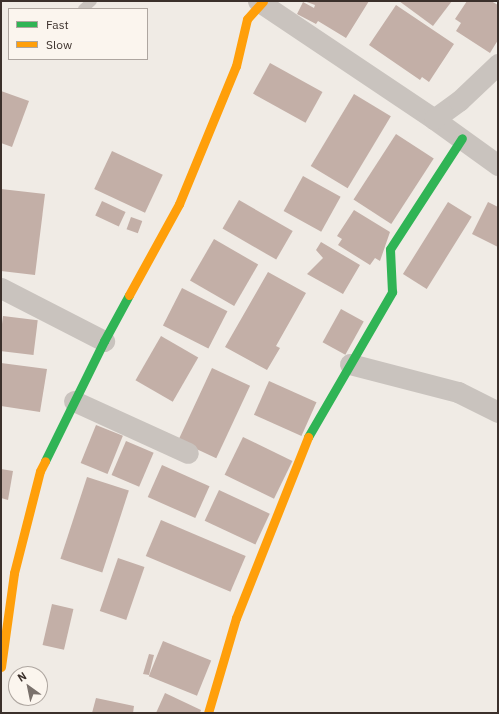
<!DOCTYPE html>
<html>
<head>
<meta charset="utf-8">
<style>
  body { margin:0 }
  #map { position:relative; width:499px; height:714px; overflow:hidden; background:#f0ebe5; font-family:"IBM Plex Sans",sans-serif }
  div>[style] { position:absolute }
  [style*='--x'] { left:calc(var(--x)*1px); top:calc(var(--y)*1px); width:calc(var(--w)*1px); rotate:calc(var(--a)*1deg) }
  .building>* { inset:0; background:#c3afa7; transform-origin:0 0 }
  .lane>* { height:10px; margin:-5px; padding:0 5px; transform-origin:5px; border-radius:5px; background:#c9c3be }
  .street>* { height:21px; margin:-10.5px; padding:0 10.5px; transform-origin:10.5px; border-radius:10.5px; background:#c9c3be }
  .fast>* { height:9px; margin:-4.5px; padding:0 4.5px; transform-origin:4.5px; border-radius:4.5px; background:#30b455 }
  .slow>* { height:9px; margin:-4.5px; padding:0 4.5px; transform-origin:4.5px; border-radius:4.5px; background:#ff9f0a }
  span { translate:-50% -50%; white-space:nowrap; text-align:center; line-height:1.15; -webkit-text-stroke:3px #fbf5ee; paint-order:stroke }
  .frame { position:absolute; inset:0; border:2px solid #3b302b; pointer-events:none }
  .legend { position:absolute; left:8px; top:8px; width:140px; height:52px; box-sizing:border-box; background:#fbf5ee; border:1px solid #aea6a0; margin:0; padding:5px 7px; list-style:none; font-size:12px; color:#3b302b }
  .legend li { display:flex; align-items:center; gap:8px; height:20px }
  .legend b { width:20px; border:1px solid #aea6a0 }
  .north { position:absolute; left:8px; top:666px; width:40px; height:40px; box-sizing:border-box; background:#fbf5ee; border:1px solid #aea6a0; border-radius:50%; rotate:327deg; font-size:11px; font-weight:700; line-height:16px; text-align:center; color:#3b302b }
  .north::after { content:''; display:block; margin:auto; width:14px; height:18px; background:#7a716c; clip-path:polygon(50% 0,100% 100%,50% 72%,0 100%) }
</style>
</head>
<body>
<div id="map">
  <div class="building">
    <i style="clip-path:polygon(304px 1px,369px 1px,346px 38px,318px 21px,316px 24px,297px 14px,303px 2px,314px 8px,315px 5px)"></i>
    <i style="clip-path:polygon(399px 1px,452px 1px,433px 26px)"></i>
    <i style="clip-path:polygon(467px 1px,491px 1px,498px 5px,498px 40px,490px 53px,456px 31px,461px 23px,455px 19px)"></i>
    <i style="clip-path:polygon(396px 5px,454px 44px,429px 82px,422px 77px,420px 80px,369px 45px)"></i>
    <i style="left:270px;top:63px;width:60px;height:35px;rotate:29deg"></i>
    <i style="clip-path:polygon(1px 91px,29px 101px,12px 147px,1px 143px)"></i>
    <i style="left:354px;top:94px;width:43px;height:84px;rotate:31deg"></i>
    <i style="left:396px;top:134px;width:45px;height:78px;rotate:33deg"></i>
    <i style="left:112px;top:151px;width:56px;height:42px;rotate:25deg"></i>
    <i style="left:303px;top:176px;width:43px;height:40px;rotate:29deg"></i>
    <i style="clip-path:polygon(1px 189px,45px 194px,35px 275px,1px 271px)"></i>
    <i style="left:239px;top:200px;width:62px;height:33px;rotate:30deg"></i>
    <i style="left:102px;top:201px;width:26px;height:16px;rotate:25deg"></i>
    <i style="left:448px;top:202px;width:28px;height:85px;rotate:32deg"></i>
    <i style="clip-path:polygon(488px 202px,498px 207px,498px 247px,472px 234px)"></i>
    <i style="clip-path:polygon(354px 210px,390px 232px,380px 261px,375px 258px,370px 265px,338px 245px,342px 239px,337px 236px)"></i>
    <i style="left:131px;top:217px;width:12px;height:13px;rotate:20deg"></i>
    <i style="left:214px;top:239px;width:51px;height:48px;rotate:30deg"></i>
    <i style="clip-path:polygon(321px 242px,360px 265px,343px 294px,307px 274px,323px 258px,316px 250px)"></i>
    <i style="clip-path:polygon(268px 272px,306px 293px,276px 346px,280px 348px,267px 370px,225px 347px)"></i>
    <i style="left:182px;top:288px;width:51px;height:42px;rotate:27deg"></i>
    <i style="left:341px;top:309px;width:26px;height:38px;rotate:29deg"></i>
    <i style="left:3px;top:316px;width:35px;height:35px;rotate:7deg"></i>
    <i style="left:161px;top:336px;width:43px;height:51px;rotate:30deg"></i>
    <i style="clip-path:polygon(1px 363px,47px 369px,40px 412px,1px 406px)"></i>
    <i style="left:212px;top:368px;width:42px;height:80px;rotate:25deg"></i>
    <i style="left:269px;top:381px;width:52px;height:37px;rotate:24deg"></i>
    <i style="left:96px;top:425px;width:29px;height:41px;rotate:22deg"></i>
    <i style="left:243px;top:437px;width:55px;height:42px;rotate:26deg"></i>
    <i style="left:126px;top:441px;width:30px;height:37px;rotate:23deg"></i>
    <i style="left:162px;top:465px;width:52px;height:35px;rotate:24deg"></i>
    <i style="clip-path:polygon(1px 469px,13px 471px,8px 500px,1px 498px)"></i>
    <i style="left:87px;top:477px;width:44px;height:86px;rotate:18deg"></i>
    <i style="left:219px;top:490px;width:56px;height:34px;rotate:25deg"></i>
    <i style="left:161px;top:520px;width:92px;height:39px;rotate:23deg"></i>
    <i style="left:118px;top:558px;width:28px;height:56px;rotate:19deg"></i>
    <i style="left:52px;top:604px;width:22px;height:42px;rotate:13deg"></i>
    <i style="left:163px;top:641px;width:52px;height:38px;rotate:22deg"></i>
    <i style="clip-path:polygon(149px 654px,154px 655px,149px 675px,143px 674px)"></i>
    <i style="clip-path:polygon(165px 693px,201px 710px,200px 713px,156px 713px)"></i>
    <i style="clip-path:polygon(96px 698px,134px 706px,133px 713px,92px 713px)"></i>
  </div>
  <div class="lane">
    <i style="--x:83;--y:9;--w:12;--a:-42"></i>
  </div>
  <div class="street">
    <i style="--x:258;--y:1;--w:212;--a:33.8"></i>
    <i style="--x:434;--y:119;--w:79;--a:35.7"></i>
    <i style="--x:434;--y:119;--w:31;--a:-36"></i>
    <i style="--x:459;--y:101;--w:54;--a:-43.5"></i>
    <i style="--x:1;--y:288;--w:116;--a:27.2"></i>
    <i style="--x:350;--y:364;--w:112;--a:14.5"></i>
    <i style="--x:458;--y:392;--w:45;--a:26.6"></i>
    <i style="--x:74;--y:401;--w:125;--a:24.5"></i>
  </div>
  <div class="fast">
    <i style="--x:308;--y:437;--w:168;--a:-59.9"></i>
    <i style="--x:392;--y:292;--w:43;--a:-92.7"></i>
    <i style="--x:390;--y:249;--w:132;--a:-57"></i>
    <i style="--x:45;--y:461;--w:134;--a:-63.8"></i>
    <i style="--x:104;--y:341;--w:52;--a:-61.5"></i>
  </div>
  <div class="slow">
    <i style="--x:129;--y:295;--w:104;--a:-61.2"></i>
    <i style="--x:179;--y:204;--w:149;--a:-67.6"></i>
    <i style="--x:236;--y:66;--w:48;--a:-76.8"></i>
    <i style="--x:247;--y:19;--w:24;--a:-48"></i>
    <i style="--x:1;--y:667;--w:95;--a:-82.1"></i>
    <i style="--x:14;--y:573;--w:105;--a:-75.7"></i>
    <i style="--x:40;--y:471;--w:11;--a:-63"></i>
    <i style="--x:208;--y:713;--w:99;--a:-73.6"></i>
    <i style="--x:236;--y:618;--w:195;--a:-68.3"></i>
  </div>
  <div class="frame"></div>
  <ul class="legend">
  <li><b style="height:5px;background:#30b455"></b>Fast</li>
  <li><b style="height:5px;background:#ff9f0a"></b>Slow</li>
  </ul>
  <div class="north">N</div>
</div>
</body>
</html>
